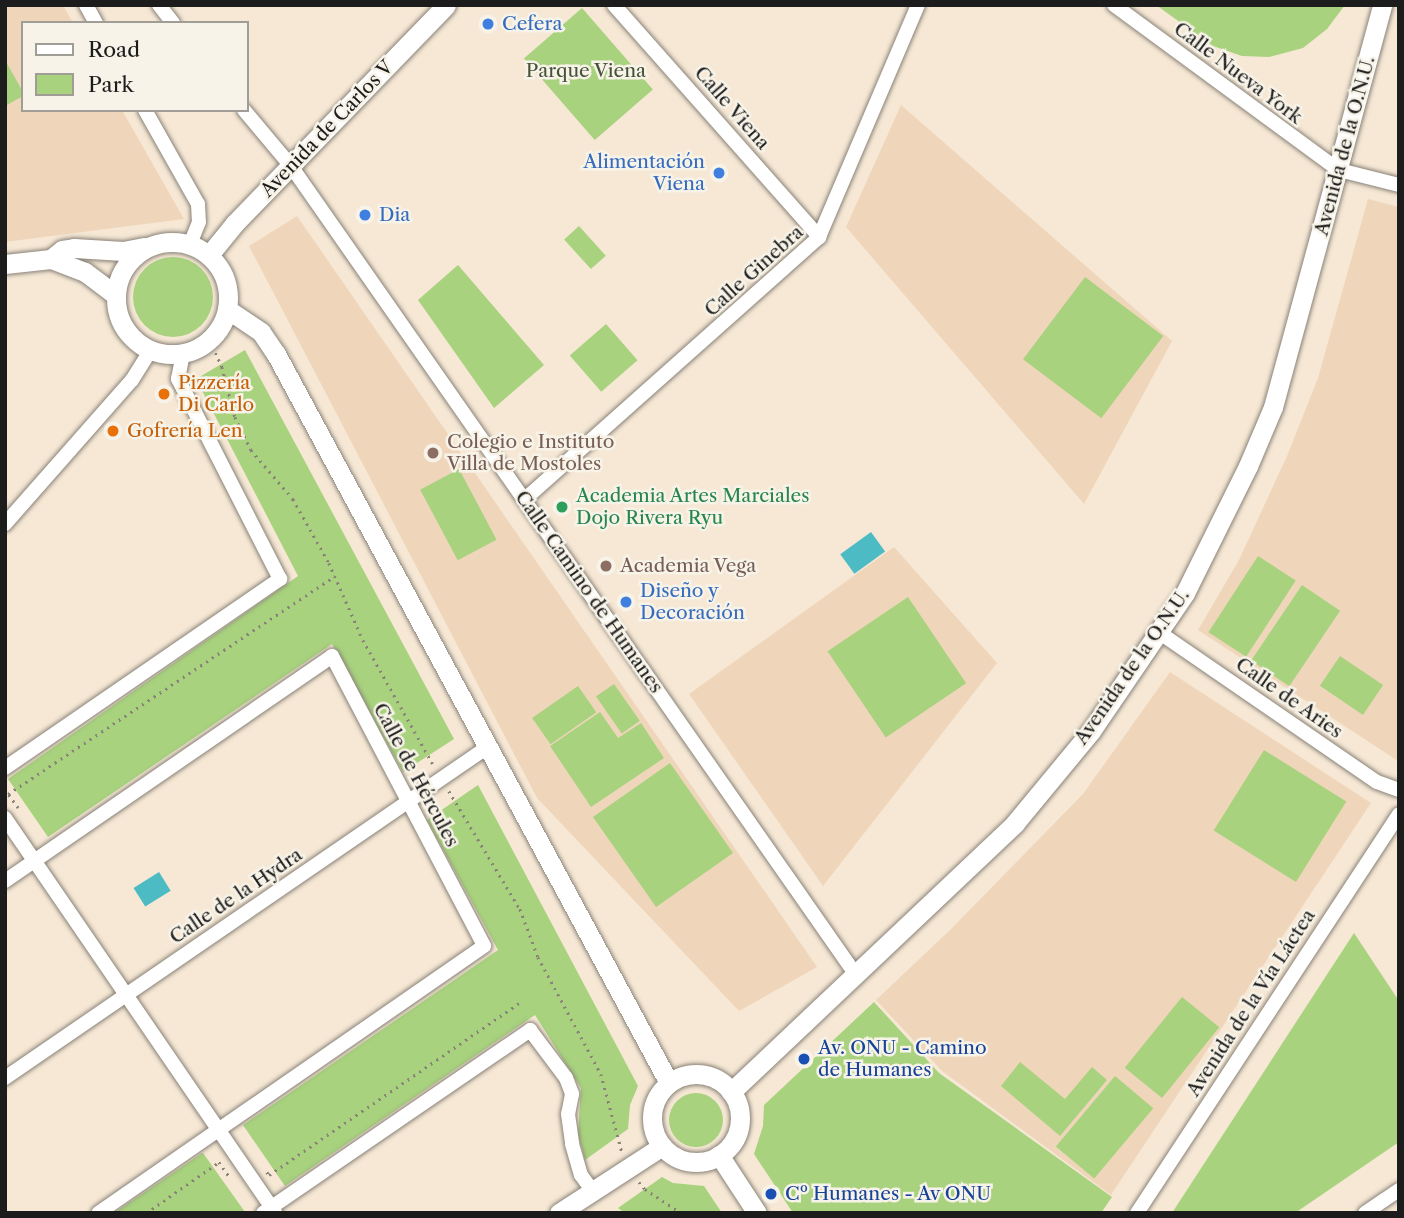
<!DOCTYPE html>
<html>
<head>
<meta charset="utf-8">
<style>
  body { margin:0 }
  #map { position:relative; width:1404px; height:1218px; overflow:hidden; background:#f6e8d5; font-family:"Libre Caslon Text",serif }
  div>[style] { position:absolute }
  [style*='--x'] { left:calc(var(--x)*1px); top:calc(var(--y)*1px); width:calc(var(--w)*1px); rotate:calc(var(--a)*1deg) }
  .built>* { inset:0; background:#efd6bb }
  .green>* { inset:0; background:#a8d27e; transform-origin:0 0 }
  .round { border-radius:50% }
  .water>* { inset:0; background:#4dbbc4; transform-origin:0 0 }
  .path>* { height:2.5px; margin-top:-1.25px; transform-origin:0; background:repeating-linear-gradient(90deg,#898278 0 2px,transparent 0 7px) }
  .roads { filter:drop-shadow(0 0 2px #898278) drop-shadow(0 0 2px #898278) }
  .minor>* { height:14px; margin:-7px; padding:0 7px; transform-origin:7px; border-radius:7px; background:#fff }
  .tertiary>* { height:19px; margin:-9.5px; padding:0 9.5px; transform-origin:9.5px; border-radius:9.5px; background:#fff }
  .tertiary>.ring { margin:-9.5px; padding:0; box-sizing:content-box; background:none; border:19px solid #fff; border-radius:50% }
  .dots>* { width:19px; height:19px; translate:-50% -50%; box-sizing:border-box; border:4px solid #f7f3e8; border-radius:50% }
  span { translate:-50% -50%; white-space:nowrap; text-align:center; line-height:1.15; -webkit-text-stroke:5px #f7f3e8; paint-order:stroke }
  .shop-label { font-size:19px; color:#366cbe }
  .left { translate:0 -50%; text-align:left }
  .right { translate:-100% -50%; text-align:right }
  .park-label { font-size:19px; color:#465339 }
  .street-label { font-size:19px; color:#1c1c1c }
  .food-label { font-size:19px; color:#c56008 }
  .education-label { font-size:19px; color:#785e54 }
  .leisure-label { font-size:19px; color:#27864d }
  .transit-label { font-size:19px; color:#164399 }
  .frame { position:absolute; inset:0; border:7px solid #1c1c1c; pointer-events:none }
  .legend { position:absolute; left:21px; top:21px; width:228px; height:91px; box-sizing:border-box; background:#f7f3e8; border:2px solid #9f9d96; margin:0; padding:9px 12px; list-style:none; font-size:21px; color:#1c1c1c }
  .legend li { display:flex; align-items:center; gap:14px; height:35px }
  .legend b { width:35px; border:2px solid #9f9d96 }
</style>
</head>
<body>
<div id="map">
  <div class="built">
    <i style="clip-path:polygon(5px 5px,63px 5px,73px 23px,23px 23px,23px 110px,122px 110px,184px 219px,5px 242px)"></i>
    <i style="clip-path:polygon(901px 105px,1172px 341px,1084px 504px,846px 227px)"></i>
    <i style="clip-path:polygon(1368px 199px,1399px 207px,1398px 761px,1198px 630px,1239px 560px,1287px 456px,1318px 378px)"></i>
    <i style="clip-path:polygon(297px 216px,817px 967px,739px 1011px,537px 798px,249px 246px)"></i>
    <i style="clip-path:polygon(894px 547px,997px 663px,823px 886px,689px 694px)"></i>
    <i style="clip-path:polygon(1170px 672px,1371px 803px,1111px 1195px,942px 1071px,876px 1000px,950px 930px,1083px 794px)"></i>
  </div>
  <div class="green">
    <i style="clip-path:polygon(1156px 5px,1345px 5px,1327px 29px,1303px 48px,1269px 57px,1242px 56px,1213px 46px)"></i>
    <i style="left:582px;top:8px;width:108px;height:77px;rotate:49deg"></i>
    <i style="clip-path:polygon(5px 60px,23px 92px,23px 96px,5px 106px)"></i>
    <i style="left:579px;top:226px;width:40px;height:20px;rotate:48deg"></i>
    <i class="round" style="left:133px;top:257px;width:80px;height:80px"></i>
    <i style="clip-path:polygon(458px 265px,544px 365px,494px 408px,418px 300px)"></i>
    <i style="left:1085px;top:277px;width:98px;height:103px;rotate:37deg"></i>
    <i style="left:606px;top:324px;width:48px;height:48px;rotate:49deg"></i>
    <i style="clip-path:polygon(245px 350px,454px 739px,403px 772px,332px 644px,48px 837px,8px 779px,298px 576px,196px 379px)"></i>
    <i style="left:459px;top:469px;width:80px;height:44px;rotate:62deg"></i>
    <i style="left:1258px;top:556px;width:45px;height:91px;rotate:33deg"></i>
    <i style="left:1302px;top:585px;width:46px;height:91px;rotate:34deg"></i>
    <i style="left:908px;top:597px;width:104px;height:97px;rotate:56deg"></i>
    <i style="left:1340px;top:656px;width:52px;height:36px;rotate:34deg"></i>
    <i style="left:614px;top:684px;width:45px;height:22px;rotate:55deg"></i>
    <i style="left:578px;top:686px;width:32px;height:56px;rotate:55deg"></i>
    <i style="clip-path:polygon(600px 712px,618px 738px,641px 723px,664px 758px,591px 807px,550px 746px)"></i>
    <i style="left:1264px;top:750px;width:97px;height:95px;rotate:32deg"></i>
    <i style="left:670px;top:763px;width:110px;height:94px;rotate:55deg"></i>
    <i style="clip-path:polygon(478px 785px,638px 1086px,630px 1105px,628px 1129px,585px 1160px,578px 1134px,581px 1088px,535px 1015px,285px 1186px,243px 1125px,498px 950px,427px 820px)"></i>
    <i style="clip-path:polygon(1354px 933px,1399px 1001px,1399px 1142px,1295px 1213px,1172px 1213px)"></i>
    <i style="left:1182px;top:997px;width:48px;height:91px;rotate:39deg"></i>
    <i style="clip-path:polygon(874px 1002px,939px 1073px,1112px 1197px,1101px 1213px,793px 1213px,754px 1154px,763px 1126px,764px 1105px)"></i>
    <i style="clip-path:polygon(1020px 1062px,1065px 1099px,1092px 1067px,1107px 1080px,1060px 1136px,1001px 1086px)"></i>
    <i style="left:1115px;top:1076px;width:50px;height:92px;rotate:40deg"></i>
    <i class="round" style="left:669px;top:1093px;width:54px;height:54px"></i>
    <i style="clip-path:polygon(203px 1153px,245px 1212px,114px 1213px,202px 1153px)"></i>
    <i style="clip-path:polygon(662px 1177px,673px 1183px,704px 1186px,722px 1213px,625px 1213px,618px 1208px)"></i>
  </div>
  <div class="water">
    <i style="left:871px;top:532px;width:24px;height:38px;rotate:54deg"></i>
    <i style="left:159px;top:872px;width:22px;height:30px;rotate:58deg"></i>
  </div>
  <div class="path">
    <i style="--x:210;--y:340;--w:30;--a:66"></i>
    <i style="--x:222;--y:367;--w:52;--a:75.4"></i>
    <i style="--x:235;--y:417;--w:37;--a:64"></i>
    <i style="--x:251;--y:450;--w:65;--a:49.4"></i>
    <i style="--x:293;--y:499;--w:73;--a:60.6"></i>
    <i style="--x:329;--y:563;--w:84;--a:66.2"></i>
    <i style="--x:363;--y:640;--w:142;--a:60.6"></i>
    <i style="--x:449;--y:791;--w:138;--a:59"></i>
    <i style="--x:520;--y:909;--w:51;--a:69.4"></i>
    <i style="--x:538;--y:957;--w:133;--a:61.7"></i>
    <i style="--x:601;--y:1074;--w:81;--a:74.9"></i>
    <i style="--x:18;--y:808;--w:17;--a:-126"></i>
    <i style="--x:8;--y:794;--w:393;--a:-33.7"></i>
    <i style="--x:267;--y:1172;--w:4;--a:56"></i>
    <i style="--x:269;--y:1175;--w:307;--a:-34.5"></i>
    <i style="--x:639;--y:1182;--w:9;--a:49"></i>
    <i style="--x:645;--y:1189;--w:43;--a:33.7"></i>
    <i style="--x:146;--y:1213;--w:89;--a:-34.9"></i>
    <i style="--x:219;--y:1162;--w:19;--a:55"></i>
  </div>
  <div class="roads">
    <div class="minor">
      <i style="--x:86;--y:5;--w:21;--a:61"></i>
      <i style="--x:159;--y:5;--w:23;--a:52"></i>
      <i style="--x:614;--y:5;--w:310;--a:48.5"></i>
      <i style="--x:1114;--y:5;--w:279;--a:36.3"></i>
      <i style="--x:1339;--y:170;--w:62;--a:14"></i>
      <i style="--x:145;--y:110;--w:108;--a:60.6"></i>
      <i style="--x:198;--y:204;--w:18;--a:87"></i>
      <i style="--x:199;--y:222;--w:24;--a:112"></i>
      <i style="--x:244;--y:110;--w:73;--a:50"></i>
      <i style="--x:291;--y:166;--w:987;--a:55.07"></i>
      <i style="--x:525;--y:499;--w:394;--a:-41.7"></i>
      <i style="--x:819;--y:237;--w:252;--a:-66.9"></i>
      <i style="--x:5;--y:524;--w:192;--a:-48.6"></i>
      <i style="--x:132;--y:380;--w:36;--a:-58"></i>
      <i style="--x:1160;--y:633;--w:263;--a:34.5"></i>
      <i style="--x:1377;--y:782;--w:23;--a:20"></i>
      <i style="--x:5;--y:768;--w:334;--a:-34.5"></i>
      <i style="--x:280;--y:579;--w:225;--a:-117"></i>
      <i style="--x:178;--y:379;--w:26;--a:-79"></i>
      <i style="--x:5;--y:818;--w:478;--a:55.6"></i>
      <i style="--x:5;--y:881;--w:397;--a:-34.5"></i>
      <i style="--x:332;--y:656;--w:327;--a:62.3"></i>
      <i style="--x:484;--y:946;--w:469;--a:145.3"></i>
      <i style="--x:5;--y:1078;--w:587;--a:-34.45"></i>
      <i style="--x:263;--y:1213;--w:324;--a:-34.4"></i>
      <i style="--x:530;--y:1030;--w:60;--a:53.1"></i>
      <i style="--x:566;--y:1078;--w:17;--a:69"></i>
      <i style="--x:572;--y:1094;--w:20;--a:101"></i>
      <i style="--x:568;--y:1114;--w:30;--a:82"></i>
      <i style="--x:572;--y:1144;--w:32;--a:74"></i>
      <i style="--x:581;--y:1175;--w:19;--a:54"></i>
      <i style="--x:1137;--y:1213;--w:477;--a:-56.7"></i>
      <i style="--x:1365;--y:1213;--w:41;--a:-34.1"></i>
    </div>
    <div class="tertiary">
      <i class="ring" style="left:116px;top:242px;width:93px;height:93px"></i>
      <i style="--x:209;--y:255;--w:41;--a:-50.9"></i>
      <i style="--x:235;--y:223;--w:303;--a:-45.9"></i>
      <i style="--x:51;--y:259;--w:14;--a:-39"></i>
      <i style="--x:62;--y:250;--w:12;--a:-9"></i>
      <i style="--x:74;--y:248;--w:49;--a:3.5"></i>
      <i style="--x:123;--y:251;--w:21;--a:-11"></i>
      <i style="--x:5;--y:264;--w:46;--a:-6.2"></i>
      <i style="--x:51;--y:259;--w:36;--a:21"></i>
      <i style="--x:85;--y:272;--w:38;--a:37"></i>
      <i style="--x:227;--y:309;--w:41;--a:34.1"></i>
      <i style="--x:261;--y:332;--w:27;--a:56"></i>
      <i style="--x:276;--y:354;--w:828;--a:61.67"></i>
      <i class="ring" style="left:652px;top:1074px;width:69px;height:69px"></i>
      <i style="--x:731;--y:1092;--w:391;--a:-43.4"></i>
      <i style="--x:1015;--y:823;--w:119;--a:-50.4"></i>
      <i style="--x:1091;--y:731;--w:167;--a:-55.7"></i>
      <i style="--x:1185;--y:593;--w:142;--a:-63.6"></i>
      <i style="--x:1248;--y:466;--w:64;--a:-67"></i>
      <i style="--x:1273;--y:407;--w:417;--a:-74.8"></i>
      <i style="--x:719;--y:1155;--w:69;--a:56.8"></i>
      <i style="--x:559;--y:1213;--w:123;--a:-33"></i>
    </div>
  </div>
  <div class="dots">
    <i style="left:488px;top:24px;background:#3f7fe0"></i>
    <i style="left:719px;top:173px;background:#3f7fe0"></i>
    <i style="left:365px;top:215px;background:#3f7fe0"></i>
    <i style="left:164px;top:394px;background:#e8710a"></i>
    <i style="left:113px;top:431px;background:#e8710a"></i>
    <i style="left:433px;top:453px;background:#8d6e63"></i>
    <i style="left:562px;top:507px;background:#2e9e5b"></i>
    <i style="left:606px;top:566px;background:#8d6e63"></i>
    <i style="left:626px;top:602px;background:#3f7fe0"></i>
    <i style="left:804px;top:1059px;background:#1a4fb4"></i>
    <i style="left:771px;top:1194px;background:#1a4fb4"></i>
  </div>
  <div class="shop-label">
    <span class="left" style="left:502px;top:24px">Cefera</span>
    <span class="right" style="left:705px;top:173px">Alimentación<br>Viena</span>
    <span class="left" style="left:379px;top:215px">Dia</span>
    <span class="left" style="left:640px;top:602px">Diseño y<br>Decoración</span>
  </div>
  <div class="park-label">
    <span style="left:586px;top:71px">Parque Viena</span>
  </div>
  <div class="street-label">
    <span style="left:1238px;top:73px;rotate:37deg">Calle Nueva York</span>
    <span style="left:732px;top:108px;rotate:49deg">Calle Viena</span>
    <span style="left:327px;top:129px;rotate:-46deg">Avenida de Carlos V</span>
    <span style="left:1345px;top:146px;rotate:-75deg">Avenida de la O.N.U.</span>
    <span style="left:754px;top:271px;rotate:-42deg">Calle Ginebra</span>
    <span style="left:589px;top:592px;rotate:55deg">Calle Camino de Humanes</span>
    <span style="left:1132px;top:667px;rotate:-55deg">Avenida de la O.N.U.</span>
    <span style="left:1289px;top:698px;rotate:35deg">Calle de Aries</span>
    <span style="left:416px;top:775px;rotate:62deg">Calle de Hércules</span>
    <span style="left:236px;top:896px;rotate:-34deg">Calle de la Hydra</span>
    <span style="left:1251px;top:1003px;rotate:-57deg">Avenida de la Vía Láctea</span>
  </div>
  <div class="food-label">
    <span class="left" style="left:178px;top:394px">Pizzería<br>Di Carlo</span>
    <span class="left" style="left:127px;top:431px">Gofrería Len</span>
  </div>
  <div class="education-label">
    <span class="left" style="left:447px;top:453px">Colegio e Instituto<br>Villa de Mostoles</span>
    <span class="left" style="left:620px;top:566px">Academia Vega</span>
  </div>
  <div class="leisure-label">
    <span class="left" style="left:576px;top:507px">Academia Artes Marciales<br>Dojo Rivera Ryu</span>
  </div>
  <div class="transit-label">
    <span class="left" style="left:818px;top:1059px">Av. ONU - Camino<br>de Humanes</span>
    <span class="left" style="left:785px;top:1194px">Cº Humanes - Av ONU</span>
  </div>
  <div class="frame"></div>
  <ul class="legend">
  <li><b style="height:9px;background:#fff"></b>Road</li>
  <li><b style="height:19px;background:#a8d27e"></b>Park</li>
  </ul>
</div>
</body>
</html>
